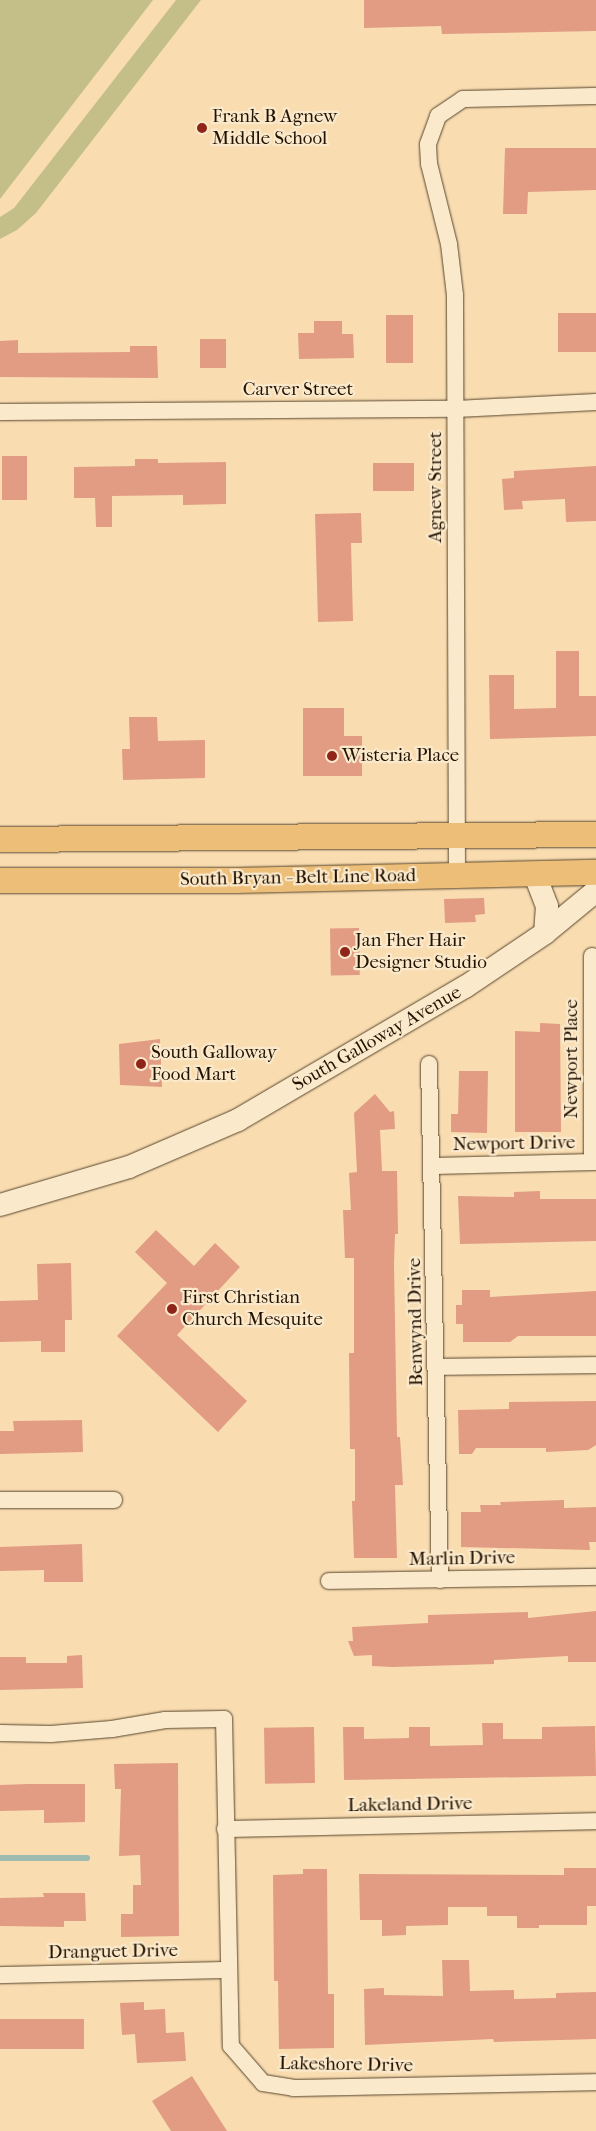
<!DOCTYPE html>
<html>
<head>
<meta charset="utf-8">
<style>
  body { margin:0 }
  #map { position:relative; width:596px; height:2131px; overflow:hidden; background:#f9ddb1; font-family:"IM FELL French Canon",serif }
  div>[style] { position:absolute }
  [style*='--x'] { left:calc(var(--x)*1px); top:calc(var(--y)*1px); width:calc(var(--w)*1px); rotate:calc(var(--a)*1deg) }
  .green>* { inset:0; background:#c4bf88 }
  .stream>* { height:5.5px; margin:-2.75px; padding:0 2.75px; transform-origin:2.75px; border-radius:2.75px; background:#9ebbaf }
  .building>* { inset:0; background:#e19c83; transform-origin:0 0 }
  .roads { filter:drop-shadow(0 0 1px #58452c) drop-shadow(0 0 1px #58452c) }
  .street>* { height:16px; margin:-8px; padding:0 8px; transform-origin:8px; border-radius:8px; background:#fbe9cc }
  .secondary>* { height:22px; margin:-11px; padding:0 11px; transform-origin:11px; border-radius:11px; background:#fbe9cc }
  .primary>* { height:25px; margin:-12.5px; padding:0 12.5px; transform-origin:12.5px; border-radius:12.5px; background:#ecbe78 }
  .dots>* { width:14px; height:14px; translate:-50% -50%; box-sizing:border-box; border:2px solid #fbe9cc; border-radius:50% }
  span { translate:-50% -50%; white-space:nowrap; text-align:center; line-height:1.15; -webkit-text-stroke:4.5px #fbe9cc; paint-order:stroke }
  .poi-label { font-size:19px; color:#231200 }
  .left { translate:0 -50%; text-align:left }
  .street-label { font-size:19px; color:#231200 }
</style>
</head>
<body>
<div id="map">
  <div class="green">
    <i style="clip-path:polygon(0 0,153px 0,0 199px)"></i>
    <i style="clip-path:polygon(176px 0,201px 0,36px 213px,17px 230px,0 239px,0 217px,14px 208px)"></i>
  </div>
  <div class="stream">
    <i style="--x:0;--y:1858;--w:87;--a:0"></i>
  </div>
  <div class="building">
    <i style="clip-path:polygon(364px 0,596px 0,596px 31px,442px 34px,441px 26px,364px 28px)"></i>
    <i style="clip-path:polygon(505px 148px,596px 148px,596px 190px,528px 192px,527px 214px,503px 214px)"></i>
    <i style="left:596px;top:313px;width:39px;height:38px;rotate:90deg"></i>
    <i style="left:386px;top:315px;width:27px;height:48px"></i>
    <i style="clip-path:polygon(314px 321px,342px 321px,342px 334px,353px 334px,354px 358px,299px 359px,298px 333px,314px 333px)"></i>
    <i style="left:200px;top:339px;width:26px;height:29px"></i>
    <i style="clip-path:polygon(18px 340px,18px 353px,130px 352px,130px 346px,157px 346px,158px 378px,0 377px,0 341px)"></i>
    <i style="left:2px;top:456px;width:25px;height:44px"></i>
    <i style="clip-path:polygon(135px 459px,158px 459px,158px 463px,226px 462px,226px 504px,183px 505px,183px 495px,112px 496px,112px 527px,96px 527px,95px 498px,74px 498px,74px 467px,135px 466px)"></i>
    <i style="left:373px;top:463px;width:41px;height:28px"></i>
    <i style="clip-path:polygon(596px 466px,596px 521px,566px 522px,565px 499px,522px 501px,523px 509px,504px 510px,502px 479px,514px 478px,514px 471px)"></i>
    <i style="clip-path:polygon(361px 513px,362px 543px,351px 543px,353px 621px,318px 622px,315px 514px)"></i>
    <i style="clip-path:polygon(556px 651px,579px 651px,579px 696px,596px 696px,596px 736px,490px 739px,489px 675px,514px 675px,514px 709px,556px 708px)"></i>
    <i style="clip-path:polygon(303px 708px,344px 708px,344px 736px,362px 736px,362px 776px,303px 776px)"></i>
    <i style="clip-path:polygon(129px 717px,157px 717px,158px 741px,205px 740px,205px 778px,123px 780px,122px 749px,130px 749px)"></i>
    <i style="clip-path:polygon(484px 898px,485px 914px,475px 915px,476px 922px,445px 923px,444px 899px)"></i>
    <i style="left:359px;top:928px;width:47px;height:29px;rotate:89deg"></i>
    <i style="clip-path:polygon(540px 1023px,560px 1024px,561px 1132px,515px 1132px,515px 1031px,540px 1032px)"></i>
    <i style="clip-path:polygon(160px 1039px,162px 1087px,120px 1085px,119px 1044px)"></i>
    <i style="clip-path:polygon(459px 1071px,488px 1071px,487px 1133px,451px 1132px,451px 1114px,458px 1114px)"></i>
    <i style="clip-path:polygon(375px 1094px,390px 1112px,394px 1111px,395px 1129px,380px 1130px,382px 1171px,397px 1171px,398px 1234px,395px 1234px,394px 1264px,397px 1437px,400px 1437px,403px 1485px,395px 1485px,397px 1558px,354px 1558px,352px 1501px,355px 1501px,355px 1449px,350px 1449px,349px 1353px,354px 1353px,354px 1258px,345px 1258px,343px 1210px,351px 1210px,349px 1173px,357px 1172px,354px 1113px)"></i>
    <i style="clip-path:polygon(540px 1191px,540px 1199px,596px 1199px,596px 1241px,460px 1244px,458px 1196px,514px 1197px,514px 1192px)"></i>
    <i style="clip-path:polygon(156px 1230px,194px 1266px,215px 1243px,240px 1267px,177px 1335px,247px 1401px,218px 1432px,117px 1336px,167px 1283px,135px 1252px)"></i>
    <i style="clip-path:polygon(71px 1263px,72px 1320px,65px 1320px,65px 1352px,41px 1352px,41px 1341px,0 1342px,0 1301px,38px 1300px,37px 1264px)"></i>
    <i style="clip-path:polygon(462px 1290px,490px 1290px,490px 1297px,596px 1291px,596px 1336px,518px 1336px,510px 1342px,463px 1342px,463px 1324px,456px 1324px,456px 1305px,462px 1305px)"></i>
    <i style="clip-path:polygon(596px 1401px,596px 1445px,588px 1450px,546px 1452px,546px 1448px,476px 1448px,472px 1454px,459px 1454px,458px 1410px,509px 1409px,509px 1402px)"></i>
    <i style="clip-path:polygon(82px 1420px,83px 1452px,0 1454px,0 1431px,14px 1431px,13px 1421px)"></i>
    <i style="clip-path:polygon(564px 1500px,564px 1508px,596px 1507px,596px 1542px,589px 1542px,590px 1550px,461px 1547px,461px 1512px,481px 1512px,480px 1505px,501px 1505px,500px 1502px)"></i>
    <i style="clip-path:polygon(82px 1544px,83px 1582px,44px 1582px,44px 1570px,0 1571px,0 1547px)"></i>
    <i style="clip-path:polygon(596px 1611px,596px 1662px,568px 1662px,568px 1656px,494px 1660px,494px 1664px,392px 1667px,372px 1666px,372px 1655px,354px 1656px,348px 1641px,353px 1641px,352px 1627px,428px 1623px,428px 1615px,528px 1612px,528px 1618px)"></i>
    <i style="clip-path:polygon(82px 1655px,83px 1688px,0 1690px,0 1657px,26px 1657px,26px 1663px,67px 1663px,67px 1656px)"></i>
    <i style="clip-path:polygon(482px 1723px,503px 1723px,503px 1739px,542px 1739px,542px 1727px,595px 1726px,596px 1776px,344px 1780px,343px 1727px,364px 1727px,364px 1739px,409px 1738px,409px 1727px,430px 1727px,430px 1746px,483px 1745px)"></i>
    <i style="left:314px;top:1727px;width:56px;height:50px;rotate:89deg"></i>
    <i style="clip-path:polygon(178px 1763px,179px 1936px,121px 1937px,121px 1914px,133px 1914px,133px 1885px,141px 1885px,140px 1855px,119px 1856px,121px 1789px,115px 1789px,114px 1764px)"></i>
    <i style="clip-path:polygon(28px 1784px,85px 1784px,85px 1822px,44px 1823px,44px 1810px,0 1811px,0 1785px)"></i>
    <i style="clip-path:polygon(564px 1868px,596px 1868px,596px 1906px,587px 1906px,587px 1925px,539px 1925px,539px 1928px,517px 1928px,517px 1916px,487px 1916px,487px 1907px,448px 1907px,448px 1925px,406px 1926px,406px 1935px,382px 1936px,382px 1920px,360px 1920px,359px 1874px,564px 1875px)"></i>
    <i style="clip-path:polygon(303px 1869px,327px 1869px,328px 1994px,334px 1994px,334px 2048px,279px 2049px,278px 1981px,274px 1981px,273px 1875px,303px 1874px)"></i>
    <i style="clip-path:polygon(43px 1893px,85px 1893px,86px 1921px,64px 1921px,64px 1927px,0 1926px,0 1898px,44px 1897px)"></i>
    <i style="clip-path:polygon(442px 1960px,469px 1960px,470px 1991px,514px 1990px,514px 1999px,556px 1998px,556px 1993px,596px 1992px,596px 2039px,494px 2042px,493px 2039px,365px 2045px,364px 1989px,384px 1988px,384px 1995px,443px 1996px)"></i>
    <i style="clip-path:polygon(144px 2002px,144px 2010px,165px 2009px,166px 2033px,184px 2032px,186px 2061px,137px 2063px,135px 2034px,122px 2035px,120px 2003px)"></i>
    <i style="left:0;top:2019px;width:84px;height:30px"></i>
    <i style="clip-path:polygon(192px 2076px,227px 2131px,171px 2131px,152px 2101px)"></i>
  </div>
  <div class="roads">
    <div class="street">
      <i style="--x:0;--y:412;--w:456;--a:-0.4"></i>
      <i style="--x:456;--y:409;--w:140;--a:-2.9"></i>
      <i style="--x:457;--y:876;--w:581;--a:-90.2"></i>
      <i style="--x:455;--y:295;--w:51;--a:-96.7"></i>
      <i style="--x:449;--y:244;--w:82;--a:-104"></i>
      <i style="--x:429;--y:164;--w:20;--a:-93"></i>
      <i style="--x:428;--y:144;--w:30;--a:-70"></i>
      <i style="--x:438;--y:116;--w:30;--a:-34"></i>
      <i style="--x:463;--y:99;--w:133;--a:-1.3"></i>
      <i style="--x:592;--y:956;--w:206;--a:90"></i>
      <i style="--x:429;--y:1064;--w:516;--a:88.78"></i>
      <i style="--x:432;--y:1166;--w:164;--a:-1.4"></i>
      <i style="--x:436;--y:1367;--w:160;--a:-0.7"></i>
      <i style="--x:0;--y:1500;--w:114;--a:0"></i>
      <i style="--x:329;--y:1581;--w:267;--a:-0.9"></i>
      <i style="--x:0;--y:1733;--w:51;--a:1.1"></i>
      <i style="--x:51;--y:1734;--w:61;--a:-4.7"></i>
      <i style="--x:112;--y:1729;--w:54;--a:-9.6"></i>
      <i style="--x:165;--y:1720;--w:59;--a:-1"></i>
      <i style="--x:224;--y:1719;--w:327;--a:88.8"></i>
      <i style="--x:231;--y:2046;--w:49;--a:49.1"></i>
      <i style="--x:263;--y:2083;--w:30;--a:9"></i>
      <i style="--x:293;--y:2088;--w:303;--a:-1.1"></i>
      <i style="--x:225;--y:1829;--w:371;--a:-1.2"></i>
      <i style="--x:0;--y:1975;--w:227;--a:-1.3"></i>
    </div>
    <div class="secondary">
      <i style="--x:535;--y:875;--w:33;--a:69"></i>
      <i style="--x:547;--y:906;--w:27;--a:94"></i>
      <i style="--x:0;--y:1205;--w:134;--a:-16.4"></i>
      <i style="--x:129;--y:1167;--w:119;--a:-23.3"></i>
      <i style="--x:238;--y:1120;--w:263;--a:-30.4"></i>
      <i style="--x:465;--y:987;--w:97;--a:-34"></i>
      <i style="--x:545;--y:933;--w:66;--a:-39.5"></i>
    </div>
    <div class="primary">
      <i style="--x:0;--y:839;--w:596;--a:-0.48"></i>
      <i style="--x:0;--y:880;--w:236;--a:0"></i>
      <i style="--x:236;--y:880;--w:360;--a:-1.3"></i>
    </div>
  </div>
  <div class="dots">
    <i style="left:202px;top:128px;background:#8f2418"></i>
    <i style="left:332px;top:756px;background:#8f2418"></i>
    <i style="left:345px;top:952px;background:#8f2418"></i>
    <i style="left:141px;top:1064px;background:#8f2418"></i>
    <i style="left:172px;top:1309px;background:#8f2418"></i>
  </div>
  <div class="poi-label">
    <span class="left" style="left:212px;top:128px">Frank B Agnew<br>Middle School</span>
    <span class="left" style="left:342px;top:756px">Wisteria Place</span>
    <span class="left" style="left:355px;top:952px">Jan Fher Hair<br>Designer Studio</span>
    <span class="left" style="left:151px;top:1064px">South Galloway<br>Food Mart</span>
    <span class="left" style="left:182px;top:1309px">First Christian<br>Church Mesquite</span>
  </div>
  <div class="street-label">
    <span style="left:298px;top:390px">Carver Street</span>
    <span style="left:436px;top:487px;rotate:-90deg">Agnew Street</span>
    <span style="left:298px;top:878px;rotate:-1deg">South Bryan - Belt Line Road</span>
    <span style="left:377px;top:1039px;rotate:-30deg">South Galloway Avenue</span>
    <span style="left:572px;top:1059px;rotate:-90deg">Newport Place</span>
    <span style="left:514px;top:1144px;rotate:-1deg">Newport Drive</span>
    <span style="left:416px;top:1322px;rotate:-91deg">Benwynd Drive</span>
    <span style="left:462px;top:1559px;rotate:-1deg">Marlin Drive</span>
    <span style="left:410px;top:1805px;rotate:-1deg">Lakeland Drive</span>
    <span style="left:113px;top:1952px;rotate:-1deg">Dranguet Drive</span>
    <span style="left:346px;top:2065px;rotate:1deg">Lakeshore Drive</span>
  </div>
</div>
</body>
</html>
